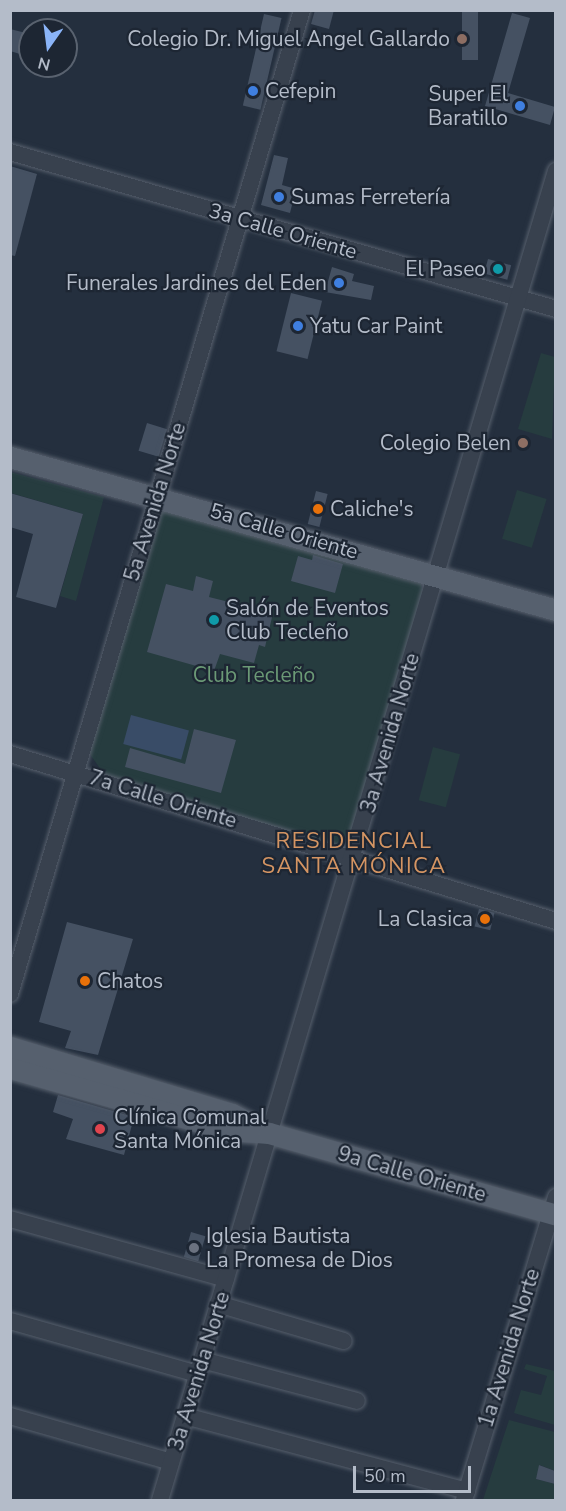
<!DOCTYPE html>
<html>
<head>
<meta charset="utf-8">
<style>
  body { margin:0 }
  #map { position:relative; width:566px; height:1511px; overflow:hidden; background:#242f3e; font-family:"Nunito Sans",sans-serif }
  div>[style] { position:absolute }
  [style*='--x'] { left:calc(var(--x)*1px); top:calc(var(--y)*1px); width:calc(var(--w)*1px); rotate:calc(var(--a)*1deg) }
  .green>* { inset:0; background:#263c3f; transform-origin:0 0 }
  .water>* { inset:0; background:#394c67; transform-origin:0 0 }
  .building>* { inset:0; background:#455162; transform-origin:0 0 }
  .roads { filter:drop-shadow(0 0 2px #565f6c) drop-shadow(0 0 2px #565f6c) }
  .minor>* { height:16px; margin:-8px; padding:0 8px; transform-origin:8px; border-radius:8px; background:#38414e }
  .major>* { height:21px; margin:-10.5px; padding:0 10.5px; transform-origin:10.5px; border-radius:10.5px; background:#56606e }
  .dots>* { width:16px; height:16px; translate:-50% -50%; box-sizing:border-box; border:3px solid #1d2633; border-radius:50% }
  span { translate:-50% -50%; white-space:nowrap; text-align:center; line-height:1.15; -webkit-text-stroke:4.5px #1d2633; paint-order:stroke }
  .poi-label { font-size:21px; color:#b4bcc9 }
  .right { translate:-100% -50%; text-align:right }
  .left { translate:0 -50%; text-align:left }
  .street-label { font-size:21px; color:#b4bcc9 }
  .park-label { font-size:21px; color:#6b9a76 }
  .neighbourhood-label { font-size:22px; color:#d59563; letter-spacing:1.5px }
  .frame { position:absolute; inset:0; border:12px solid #b4bcc9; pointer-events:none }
  .north { position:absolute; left:18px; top:18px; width:60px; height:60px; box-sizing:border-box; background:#1d2633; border:2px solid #59626f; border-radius:50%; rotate:194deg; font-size:16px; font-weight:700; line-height:24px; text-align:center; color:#b4bcc9 }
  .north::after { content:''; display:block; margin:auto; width:21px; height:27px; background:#8ab4f8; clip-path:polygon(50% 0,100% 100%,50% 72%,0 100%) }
  .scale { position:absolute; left:353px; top:1466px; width:118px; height:27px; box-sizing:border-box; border:3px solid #b4bcc9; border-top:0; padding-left:8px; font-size:18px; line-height:21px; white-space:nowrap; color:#b4bcc9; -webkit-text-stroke:4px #1d2633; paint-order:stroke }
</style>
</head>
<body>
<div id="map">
  <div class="green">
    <i style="clip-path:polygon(541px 353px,555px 357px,552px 439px,518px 429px)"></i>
    <i style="clip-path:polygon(10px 472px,104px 497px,76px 601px,60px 596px,83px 514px,11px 493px)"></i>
    <i style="left:517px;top:490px;width:31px;height:51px;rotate:17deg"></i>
    <i style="clip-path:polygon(173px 505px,418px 573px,424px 596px,353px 830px,336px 847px,106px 777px,87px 750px,156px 514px)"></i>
    <i style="left:433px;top:747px;width:28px;height:55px;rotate:15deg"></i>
    <i style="clip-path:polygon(526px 1364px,555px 1371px,555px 1425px,514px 1413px,521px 1390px,541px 1395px,547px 1376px,524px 1369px)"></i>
    <i style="clip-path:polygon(509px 1420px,555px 1432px,555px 1471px,540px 1465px,536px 1479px,555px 1484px,555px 1500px,483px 1500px)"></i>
  </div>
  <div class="water">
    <i style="left:131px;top:715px;width:60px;height:30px;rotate:15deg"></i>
  </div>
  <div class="building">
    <i style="clip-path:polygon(315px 10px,334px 10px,329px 29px,311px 24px)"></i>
    <i style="left:462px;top:10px;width:16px;height:50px"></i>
    <i style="clip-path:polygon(512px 13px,530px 18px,508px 93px,555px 107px,550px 125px,485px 106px)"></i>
    <i style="left:264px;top:14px;width:18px;height:94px;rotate:13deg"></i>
    <i style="clip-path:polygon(10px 29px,30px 34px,30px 57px,10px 51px)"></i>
    <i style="clip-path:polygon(274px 155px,288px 158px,282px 185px,296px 189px,290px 213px,261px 205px)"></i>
    <i style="clip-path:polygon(10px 166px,37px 174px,15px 256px,10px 255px)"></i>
    <i style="left:488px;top:259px;width:24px;height:15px;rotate:15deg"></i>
    <i style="clip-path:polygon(332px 267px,354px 274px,352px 281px,374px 286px,371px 300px,325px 292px)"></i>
    <i style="left:291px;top:293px;width:32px;height:60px;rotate:14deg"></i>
    <i style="left:147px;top:423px;width:21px;height:29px;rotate:17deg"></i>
    <i style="left:316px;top:491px;width:12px;height:34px;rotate:14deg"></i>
    <i style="clip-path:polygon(10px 493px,83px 514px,56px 608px,16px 597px,33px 534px,10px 527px)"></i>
    <i style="clip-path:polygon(313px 555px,343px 564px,335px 593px,291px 581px,298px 556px,312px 560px)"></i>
    <i style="clip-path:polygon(196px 576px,213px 581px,209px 597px,273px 613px,265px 647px,259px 645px,254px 663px,220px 654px,214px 671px,147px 652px,166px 584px,193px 591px)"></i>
    <i style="clip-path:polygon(194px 729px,236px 740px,221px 793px,125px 767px,130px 748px,185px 764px)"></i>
    <i style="left:479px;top:909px;width:16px;height:18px;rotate:14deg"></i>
    <i style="clip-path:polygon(67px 922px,133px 939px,98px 1055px,65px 1048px,71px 1031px,39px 1022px)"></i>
    <i style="clip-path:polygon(58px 1095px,134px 1117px,124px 1155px,66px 1139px,73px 1119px,53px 1112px)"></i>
    <i style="left:191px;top:1232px;width:15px;height:26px;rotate:16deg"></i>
    <i style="clip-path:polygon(539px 1465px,555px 1471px,555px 1484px,536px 1479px)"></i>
  </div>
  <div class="roads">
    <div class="minor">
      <i style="--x:10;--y:152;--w:568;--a:16.04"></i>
      <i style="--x:10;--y:754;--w:571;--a:17.01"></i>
      <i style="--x:10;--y:994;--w:1026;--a:-73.47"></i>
      <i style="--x:10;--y:1219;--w:224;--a:15.5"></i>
      <i style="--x:218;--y:1304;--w:131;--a:16.4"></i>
      <i style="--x:10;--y:1321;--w:194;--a:15.8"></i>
      <i style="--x:202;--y:1360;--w:160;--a:14.8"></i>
      <i style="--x:10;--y:1416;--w:167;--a:15.9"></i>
      <i style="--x:185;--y:1416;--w:292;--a:14.9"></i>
      <i style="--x:160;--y:1500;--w:1387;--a:-73.41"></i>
      <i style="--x:464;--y:1500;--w:317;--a:-73.1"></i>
    </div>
    <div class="major">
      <i style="--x:10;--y:457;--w:567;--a:15.65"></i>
      <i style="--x:10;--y:1047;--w:232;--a:16.8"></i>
      <i style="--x:232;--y:1114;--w:32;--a:28"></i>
      <i style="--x:10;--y:1068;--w:226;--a:15.9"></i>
      <i style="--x:227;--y:1130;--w:42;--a:4.1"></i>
      <i style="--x:269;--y:1133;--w:298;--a:15.9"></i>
    </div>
  </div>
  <div class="dots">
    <i style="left:462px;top:39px;background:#8d6e63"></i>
    <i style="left:253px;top:91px;background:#3f7fe0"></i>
    <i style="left:520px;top:106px;background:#3f7fe0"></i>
    <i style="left:279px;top:197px;background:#3f7fe0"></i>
    <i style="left:498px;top:269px;background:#0f9aa8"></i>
    <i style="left:339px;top:283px;background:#3f7fe0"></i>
    <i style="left:298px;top:326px;background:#3f7fe0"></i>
    <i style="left:523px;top:443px;background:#8d6e63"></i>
    <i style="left:318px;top:509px;background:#e8710a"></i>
    <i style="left:214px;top:620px;background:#0f9aa8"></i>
    <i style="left:485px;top:919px;background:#e8710a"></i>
    <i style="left:85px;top:981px;background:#e8710a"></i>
    <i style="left:100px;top:1129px;background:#e0444e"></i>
    <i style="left:194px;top:1248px;background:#6b7280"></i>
  </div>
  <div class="poi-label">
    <span class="right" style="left:450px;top:39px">Colegio Dr. Miguel Angel Gallardo</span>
    <span class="left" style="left:265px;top:91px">Cefepin</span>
    <span class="right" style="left:508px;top:106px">Super El<br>Baratillo</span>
    <span class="left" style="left:291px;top:197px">Sumas Ferretería</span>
    <span class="right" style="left:486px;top:269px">El Paseo</span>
    <span class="right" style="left:327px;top:283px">Funerales Jardines del Eden</span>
    <span class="left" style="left:310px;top:326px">Yatu Car Paint</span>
    <span class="right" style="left:511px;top:443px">Colegio Belen</span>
    <span class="left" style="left:330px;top:509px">Caliche's</span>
    <span class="left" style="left:226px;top:620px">Salón de Eventos<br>Club Tecleño</span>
    <span class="right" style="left:473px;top:919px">La Clasica</span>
    <span class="left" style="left:97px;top:981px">Chatos</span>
    <span class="left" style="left:114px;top:1129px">Clínica Comunal<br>Santa Mónica</span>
    <span class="left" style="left:206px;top:1248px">Iglesia Bautista<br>La Promesa de Dios</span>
  </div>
  <div class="street-label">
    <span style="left:283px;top:231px;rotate:16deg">3a Calle Oriente</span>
    <span style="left:155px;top:502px;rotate:-73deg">5a Avenida Norte</span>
    <span style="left:284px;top:531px;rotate:16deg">5a Calle Oriente</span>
    <span style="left:390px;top:733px;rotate:-74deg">3a Avenida Norte</span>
    <span style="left:163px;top:799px;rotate:17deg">7a Calle Oriente</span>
    <span style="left:412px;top:1174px;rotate:16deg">9a Calle Oriente</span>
    <span style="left:509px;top:1348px;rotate:-73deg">1a Avenida Norte</span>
    <span style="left:199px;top:1371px;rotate:-73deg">3a Avenida Norte</span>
  </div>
  <div class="park-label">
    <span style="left:254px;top:675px">Club Tecleño</span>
  </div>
  <div class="neighbourhood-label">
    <span style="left:354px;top:854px">RESIDENCIAL<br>SANTA MÓNICA</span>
  </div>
  <div class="frame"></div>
  <div class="north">N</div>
  <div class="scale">50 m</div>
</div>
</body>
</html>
